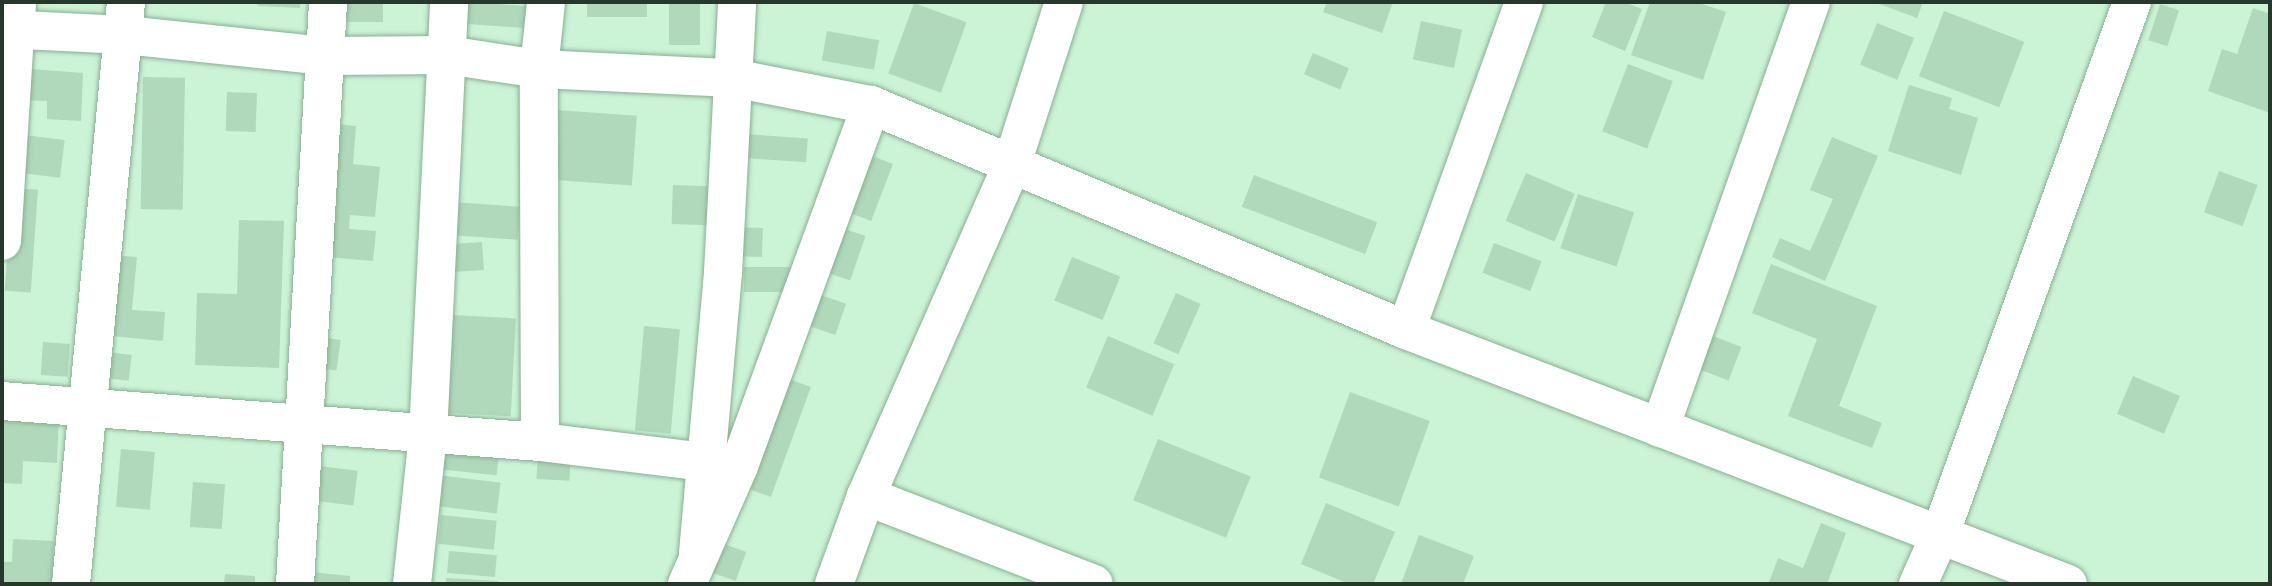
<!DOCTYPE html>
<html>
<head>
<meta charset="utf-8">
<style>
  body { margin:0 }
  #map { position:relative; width:2272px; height:586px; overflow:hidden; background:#cbf3d5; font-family:Bitter,serif }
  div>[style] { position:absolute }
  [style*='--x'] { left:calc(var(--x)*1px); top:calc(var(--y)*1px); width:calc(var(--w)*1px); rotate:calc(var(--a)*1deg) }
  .building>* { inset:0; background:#b0d8ba; transform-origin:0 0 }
  .roads { filter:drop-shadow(0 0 2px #89af93) drop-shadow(0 0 2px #89af93) }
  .minor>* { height:38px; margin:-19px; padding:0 19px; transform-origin:19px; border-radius:19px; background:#fff }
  span { translate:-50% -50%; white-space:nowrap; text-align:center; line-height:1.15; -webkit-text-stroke:6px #cbf3d5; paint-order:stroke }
  .frame { position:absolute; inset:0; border:4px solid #28372c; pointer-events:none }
</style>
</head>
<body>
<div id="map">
  <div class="building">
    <i style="clip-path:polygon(258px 2px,301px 2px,300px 8px,258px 6px)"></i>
    <i style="left:340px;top:2px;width:43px;height:20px"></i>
    <i style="left:468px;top:2px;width:65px;height:22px;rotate:4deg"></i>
    <i style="left:587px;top:2px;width:60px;height:15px"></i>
    <i style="left:669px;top:2px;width:31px;height:43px"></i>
    <i style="clip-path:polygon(1327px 2px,1393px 2px,1382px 33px,1323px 12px)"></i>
    <i style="clip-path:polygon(1606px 2px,1624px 2px,1642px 9px,1625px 51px,1592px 37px)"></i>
    <i style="clip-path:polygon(1650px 2px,1696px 2px,1726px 12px,1703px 80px,1631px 55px)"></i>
    <i style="clip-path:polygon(1874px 2px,1923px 2px,1917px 18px)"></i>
    <i style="left:914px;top:3px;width:56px;height:75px;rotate:20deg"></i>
    <i style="left:2160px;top:4px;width:20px;height:38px;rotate:18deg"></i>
    <i style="clip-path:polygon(2253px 8px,2270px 14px,2270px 113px,2208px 91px,2222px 49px,2237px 54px)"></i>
    <i style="left:1944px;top:11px;width:86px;height:70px;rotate:21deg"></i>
    <i style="left:1421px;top:21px;width:42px;height:39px;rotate:12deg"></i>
    <i style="left:1877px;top:23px;width:40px;height:45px;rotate:22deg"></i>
    <i style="left:827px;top:31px;width:53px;height:30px;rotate:10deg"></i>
    <i style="left:1313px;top:53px;width:39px;height:23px;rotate:23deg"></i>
    <i style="left:1628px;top:64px;width:48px;height:72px;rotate:21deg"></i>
    <i style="clip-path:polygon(18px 68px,83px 73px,81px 121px,47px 119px,47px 101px,16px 100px)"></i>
    <i style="left:143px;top:77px;width:42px;height:132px;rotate:1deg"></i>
    <i style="clip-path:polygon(1909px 85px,1952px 98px,1949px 109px,1978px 118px,1961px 175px,1888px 151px)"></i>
    <i style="left:227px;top:92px;width:30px;height:39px;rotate:2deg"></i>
    <i style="left:556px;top:110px;width:81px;height:70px;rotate:4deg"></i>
    <i style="clip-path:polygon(327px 123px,356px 126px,353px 164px,380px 167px,375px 217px,350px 215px,349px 229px,376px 231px,373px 261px,315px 256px)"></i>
    <i style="left:16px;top:134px;width:49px;height:38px;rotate:7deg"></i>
    <i style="left:745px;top:134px;width:63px;height:24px;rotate:4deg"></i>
    <i style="clip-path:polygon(1832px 137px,1878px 156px,1825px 281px,1772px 257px,1780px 238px,1810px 251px,1833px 199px,1810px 190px)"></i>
    <i style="left:864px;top:153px;width:31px;height:61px;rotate:21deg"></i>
    <i style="left:2219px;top:171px;width:41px;height:44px;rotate:20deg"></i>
    <i style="left:1526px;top:173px;width:53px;height:52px;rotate:23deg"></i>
    <i style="left:1254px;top:175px;width:132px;height:34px;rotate:21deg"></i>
    <i style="left:673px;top:185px;width:47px;height:39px;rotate:2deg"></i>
    <i style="left:12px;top:188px;width:26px;height:103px;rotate:4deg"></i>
    <i style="left:1578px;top:194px;width:59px;height:57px;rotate:18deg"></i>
    <i style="left:452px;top:202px;width:68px;height:33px;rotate:4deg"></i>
    <i style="clip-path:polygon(239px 220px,284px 221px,279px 368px,195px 365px,197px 293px,237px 294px)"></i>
    <i style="left:732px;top:227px;width:31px;height:29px;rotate:2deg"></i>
    <i style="left:839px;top:227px;width:28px;height:47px;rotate:19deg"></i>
    <i style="left:482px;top:242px;width:28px;height:30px;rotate:86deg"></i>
    <i style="left:1494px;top:243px;width:51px;height:32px;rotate:21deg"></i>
    <i style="clip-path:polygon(109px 255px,137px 257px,132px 310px,165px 312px,163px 341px,102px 335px)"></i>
    <i style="left:1072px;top:257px;width:52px;height:47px;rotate:22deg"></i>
    <i style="clip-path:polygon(1771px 264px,1877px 306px,1839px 406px,1882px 423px,1872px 448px,1788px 416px,1817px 339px,1752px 313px)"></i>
    <i style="left:791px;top:267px;width:25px;height:47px;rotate:90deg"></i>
    <i style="left:812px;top:292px;width:36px;height:33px;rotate:19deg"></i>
    <i style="left:1176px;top:293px;width:27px;height:55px;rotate:24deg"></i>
    <i style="left:451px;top:315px;width:65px;height:98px;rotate:3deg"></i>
    <i style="left:644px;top:326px;width:36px;height:105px;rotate:5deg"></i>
    <i style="left:1705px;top:333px;width:39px;height:36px;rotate:21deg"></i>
    <i style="left:313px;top:336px;width:28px;height:31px;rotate:8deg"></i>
    <i style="left:1108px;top:336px;width:72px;height:56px;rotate:23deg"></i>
    <i style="left:43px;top:342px;width:27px;height:33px;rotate:4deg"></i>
    <i style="left:99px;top:351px;width:33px;height:26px;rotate:7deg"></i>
    <i style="left:778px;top:375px;width:35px;height:117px;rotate:20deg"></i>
    <i style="left:2133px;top:376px;width:51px;height:41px;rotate:23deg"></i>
    <i style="left:1350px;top:392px;width:85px;height:91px;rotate:20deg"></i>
    <i style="clip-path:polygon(2px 411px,59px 414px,57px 463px,23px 461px,22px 484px,2px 483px)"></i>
    <i style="left:1158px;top:439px;width:100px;height:66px;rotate:22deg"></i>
    <i style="left:438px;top:440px;width:62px;height:29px;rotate:6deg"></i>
    <i style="left:121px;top:449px;width:34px;height:58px;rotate:5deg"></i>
    <i style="left:538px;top:450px;width:33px;height:29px;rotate:3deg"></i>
    <i style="left:311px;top:465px;width:47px;height:35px;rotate:7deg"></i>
    <i style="left:438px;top:475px;width:63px;height:31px;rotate:7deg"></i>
    <i style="left:193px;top:482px;width:32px;height:45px;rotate:4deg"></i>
    <i style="clip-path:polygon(1326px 503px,1395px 532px,1373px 584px,1349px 584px,1301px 564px)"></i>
    <i style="left:441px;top:515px;width:56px;height:29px;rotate:6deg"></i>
    <i style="clip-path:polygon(1821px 523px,1846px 533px,1827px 584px,1769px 582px,1778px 558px,1803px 568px)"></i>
    <i style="clip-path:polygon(1419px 535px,1474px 556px,1463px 584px,1401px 584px)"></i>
    <i style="clip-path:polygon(13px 539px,54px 541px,52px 584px,2px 584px,2px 562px,12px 562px)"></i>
    <i style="left:719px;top:542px;width:29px;height:31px;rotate:20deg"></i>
    <i style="left:449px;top:551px;width:48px;height:22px;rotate:5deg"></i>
    <i style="clip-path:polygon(310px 572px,350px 576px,350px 584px,309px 584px)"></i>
    <i style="clip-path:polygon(225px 574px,255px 576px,255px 584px,224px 584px)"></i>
    <i style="clip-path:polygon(446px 578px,498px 581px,498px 584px,446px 584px)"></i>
  </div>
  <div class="roads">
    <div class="minor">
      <i style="--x:2;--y:29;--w:123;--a:2.8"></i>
      <i style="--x:125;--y:35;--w:200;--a:6"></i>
      <i style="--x:324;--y:56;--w:123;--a:-0.5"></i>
      <i style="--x:447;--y:55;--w:93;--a:8.7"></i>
      <i style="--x:539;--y:69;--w:194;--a:2.7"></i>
      <i style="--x:733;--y:78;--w:141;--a:11.1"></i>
      <i style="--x:871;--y:105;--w:580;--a:22.81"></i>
      <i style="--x:1406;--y:330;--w:709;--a:20.99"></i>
      <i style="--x:2;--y:241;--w:239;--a:-86.4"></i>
      <i style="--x:1406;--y:330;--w:349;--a:-70.2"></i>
      <i style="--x:2;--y:401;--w:540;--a:4.36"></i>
      <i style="--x:540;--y:442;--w:200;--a:6.9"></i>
      <i style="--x:1660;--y:428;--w:452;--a:-70.5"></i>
      <i style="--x:540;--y:442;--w:373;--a:-90.2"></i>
      <i style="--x:539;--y:69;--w:67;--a:-84"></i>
      <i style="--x:866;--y:496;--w:244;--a:21.1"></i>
      <i style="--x:698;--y:553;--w:281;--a:-84.9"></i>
      <i style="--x:723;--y:273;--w:271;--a:-87"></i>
      <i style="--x:71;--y:584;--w:585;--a:-84.6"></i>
      <i style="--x:295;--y:584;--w:583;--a:-86.75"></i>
      <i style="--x:412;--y:584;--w:150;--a:-83.9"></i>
      <i style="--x:428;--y:435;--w:434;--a:-87.2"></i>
      <i style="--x:687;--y:584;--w:129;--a:-66.2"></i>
      <i style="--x:739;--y:466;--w:384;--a:-69.9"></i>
      <i style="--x:834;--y:584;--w:94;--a:-70"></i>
      <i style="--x:866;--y:496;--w:360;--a:-66.2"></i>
      <i style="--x:1011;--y:167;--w:173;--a:-72.2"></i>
      <i style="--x:1918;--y:584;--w:54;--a:-65.8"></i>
      <i style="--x:1940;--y:535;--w:567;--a:-70.19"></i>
    </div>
  </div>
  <div class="frame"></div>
</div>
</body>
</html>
